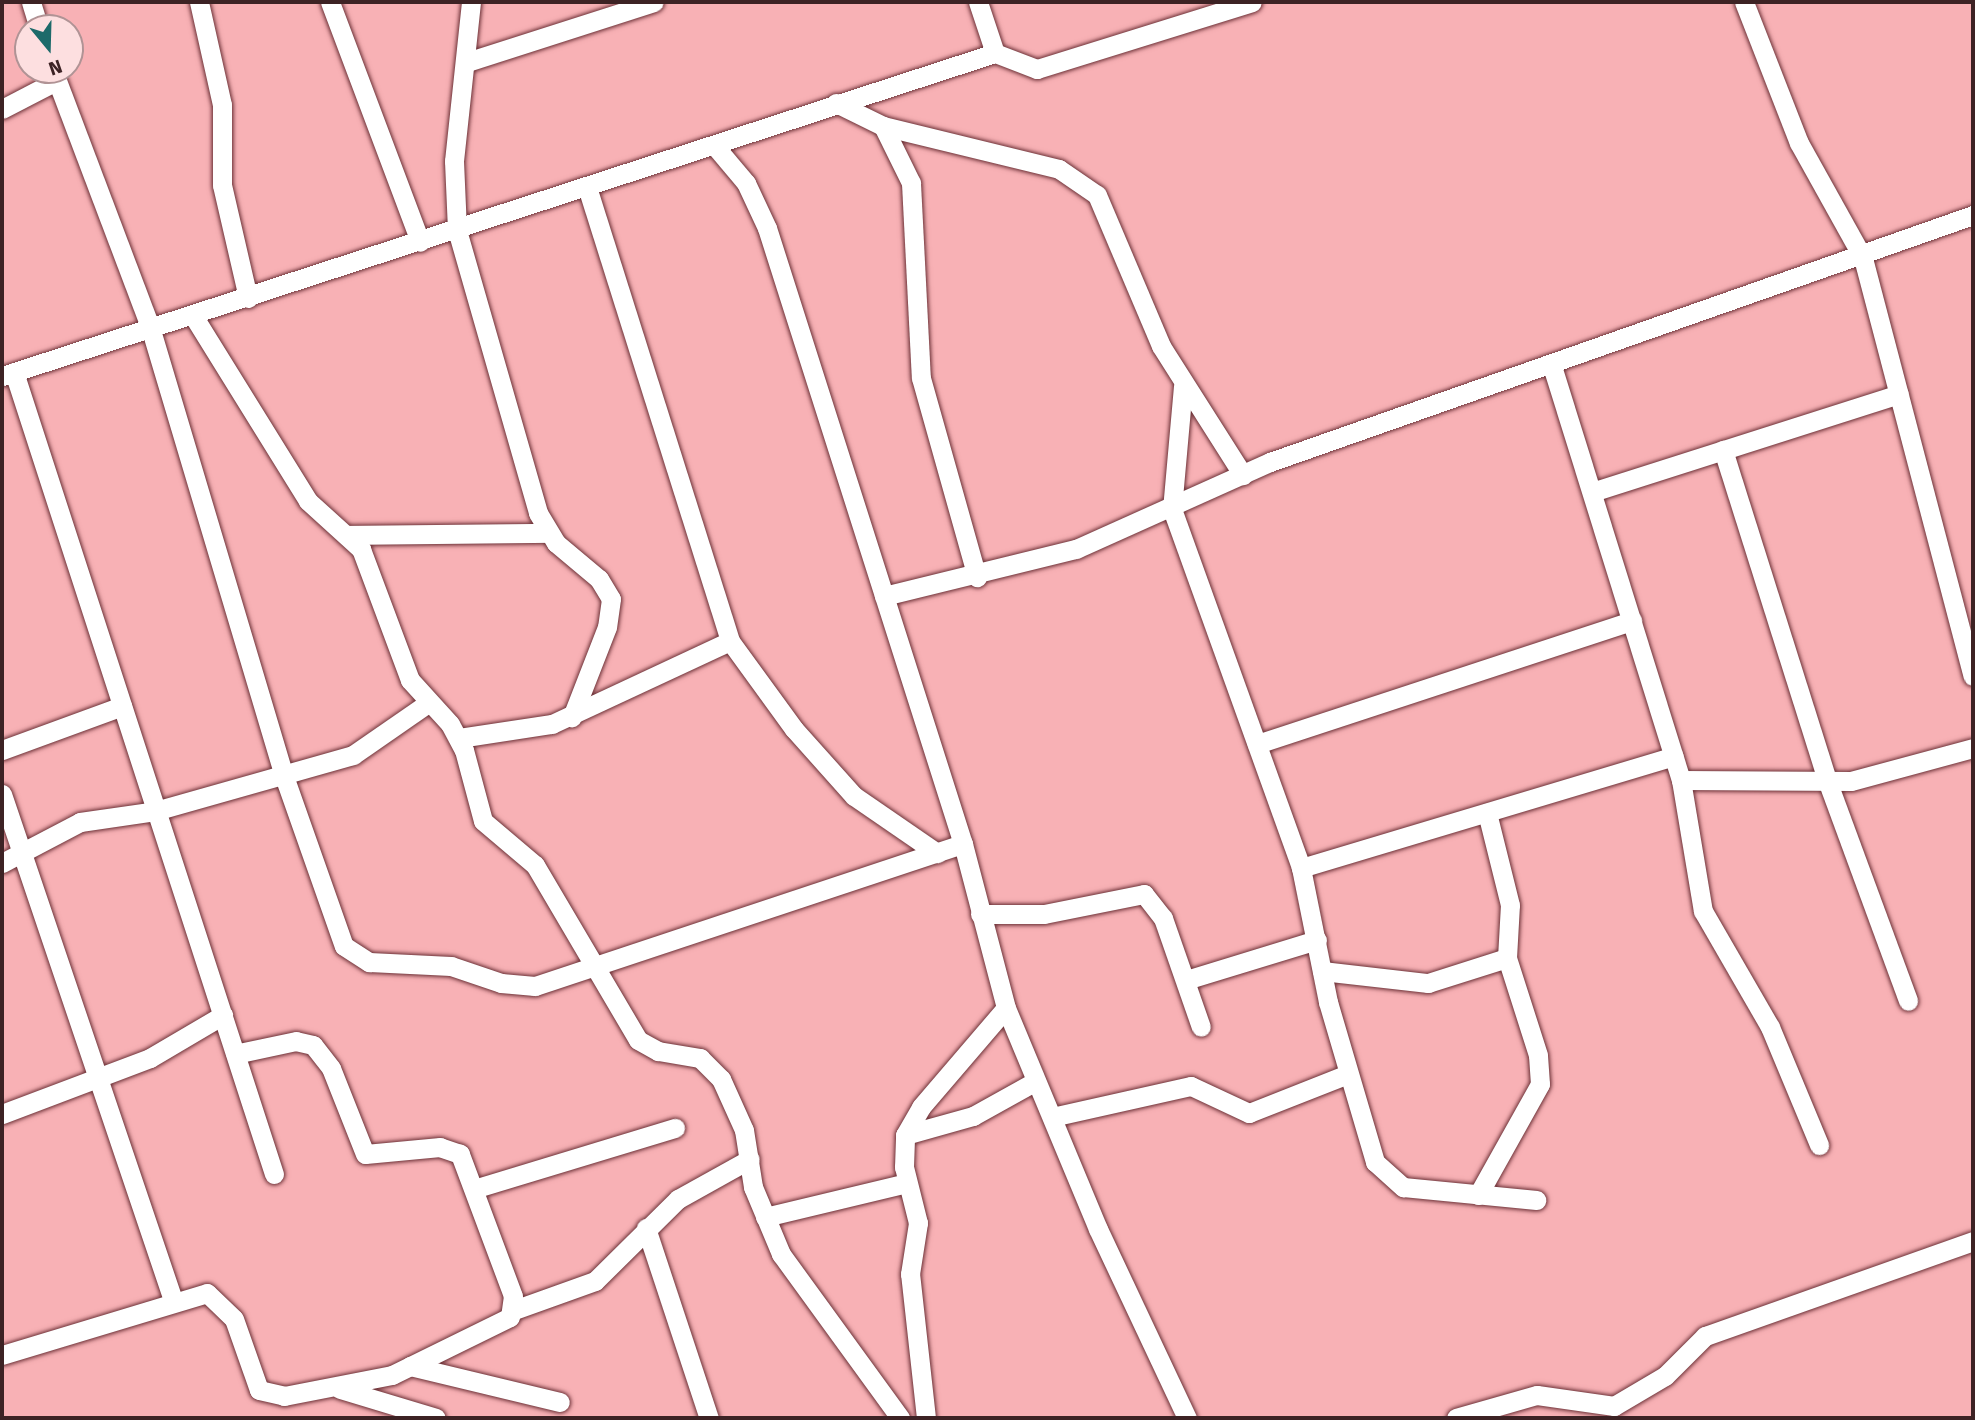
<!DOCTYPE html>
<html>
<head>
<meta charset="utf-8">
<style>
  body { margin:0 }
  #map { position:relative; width:1975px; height:1420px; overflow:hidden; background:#f8b1b5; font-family:"Fira Sans",sans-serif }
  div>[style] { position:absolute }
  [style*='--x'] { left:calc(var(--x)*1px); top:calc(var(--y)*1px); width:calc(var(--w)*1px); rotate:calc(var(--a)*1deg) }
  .roads { filter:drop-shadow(0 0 2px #6c3137) drop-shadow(0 0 2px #6c3137) }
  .street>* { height:19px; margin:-9.5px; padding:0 9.5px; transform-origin:9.5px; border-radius:9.5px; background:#fff }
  span { translate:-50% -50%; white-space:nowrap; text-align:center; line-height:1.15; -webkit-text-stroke:7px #fddfe0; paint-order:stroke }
  .frame { position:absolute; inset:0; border:4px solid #3d2224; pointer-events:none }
  .north { position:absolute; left:14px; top:14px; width:70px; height:70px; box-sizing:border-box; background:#fddfe0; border:2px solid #b09395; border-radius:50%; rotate:161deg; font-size:19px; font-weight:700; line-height:28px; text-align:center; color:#3d2224 }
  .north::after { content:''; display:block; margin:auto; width:24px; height:32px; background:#1d6a6a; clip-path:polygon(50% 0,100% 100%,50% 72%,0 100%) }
</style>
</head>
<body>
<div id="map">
  <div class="roads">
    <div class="street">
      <i style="--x:31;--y:2;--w:27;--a:73"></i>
      <i style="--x:199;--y:2;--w:106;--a:77.4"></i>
      <i style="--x:222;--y:105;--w:80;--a:90"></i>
      <i style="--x:222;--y:185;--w:116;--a:77"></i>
      <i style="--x:330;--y:2;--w:256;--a:69.4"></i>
      <i style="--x:471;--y:2;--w:160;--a:96.1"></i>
      <i style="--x:454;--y:161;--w:69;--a:87.5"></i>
      <i style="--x:457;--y:230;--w:294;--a:74"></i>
      <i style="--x:538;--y:513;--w:35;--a:59"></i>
      <i style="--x:556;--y:543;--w:56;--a:39.9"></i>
      <i style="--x:599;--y:579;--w:23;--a:59"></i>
      <i style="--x:611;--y:599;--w:28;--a:98"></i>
      <i style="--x:607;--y:627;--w:97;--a:111.3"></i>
      <i style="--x:978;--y:2;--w:54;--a:71.6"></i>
      <i style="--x:995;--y:53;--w:45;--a:20.9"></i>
      <i style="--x:1037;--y:69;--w:225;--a:-17.3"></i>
      <i style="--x:1744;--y:2;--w:151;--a:68.7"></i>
      <i style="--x:1799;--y:143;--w:132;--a:60.9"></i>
      <i style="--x:1863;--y:258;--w:432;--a:75.3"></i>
      <i style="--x:467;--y:62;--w:196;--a:-17.8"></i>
      <i style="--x:53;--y:70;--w:278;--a:69.3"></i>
      <i style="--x:151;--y:330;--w:465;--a:73.4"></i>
      <i style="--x:284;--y:776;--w:180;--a:70.6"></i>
      <i style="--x:344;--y:946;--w:30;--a:33"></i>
      <i style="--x:369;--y:962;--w:82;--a:2.8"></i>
      <i style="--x:451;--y:966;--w:53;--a:18.8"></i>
      <i style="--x:501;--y:983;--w:34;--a:5"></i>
      <i style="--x:535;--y:986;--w:451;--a:-18.4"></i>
      <i style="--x:836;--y:103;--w:52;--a:26.1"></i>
      <i style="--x:883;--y:126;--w:64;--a:63.8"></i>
      <i style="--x:911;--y:183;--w:195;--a:87.1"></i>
      <i style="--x:921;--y:378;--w:207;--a:74.3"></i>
      <i style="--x:2;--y:109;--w:61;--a:-27.4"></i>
      <i style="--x:883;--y:126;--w:181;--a:13.7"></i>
      <i style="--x:1059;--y:169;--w:46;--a:34.4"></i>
      <i style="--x:1097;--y:195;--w:164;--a:67"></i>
      <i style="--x:1161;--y:346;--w:153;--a:57.6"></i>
      <i style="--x:714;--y:145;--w:50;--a:49.9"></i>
      <i style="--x:746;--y:183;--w:50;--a:65"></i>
      <i style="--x:767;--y:228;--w:646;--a:72.35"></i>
      <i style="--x:963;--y:844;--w:170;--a:75.3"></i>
      <i style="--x:1006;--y:1008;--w:239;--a:67.4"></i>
      <i style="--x:1098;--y:1229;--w:209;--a:64.8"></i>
      <i style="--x:587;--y:187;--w:476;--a:72.5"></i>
      <i style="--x:730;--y:641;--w:109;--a:54"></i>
      <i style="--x:794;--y:729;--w:90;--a:48.2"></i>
      <i style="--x:854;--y:796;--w:101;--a:34.5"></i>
      <i style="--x:194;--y:317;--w:216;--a:58.2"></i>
      <i style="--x:308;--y:501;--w:72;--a:42.2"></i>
      <i style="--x:361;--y:549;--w:140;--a:69.5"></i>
      <i style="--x:410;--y:680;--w:59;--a:47.7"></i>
      <i style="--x:450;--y:724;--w:30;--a:62"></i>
      <i style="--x:464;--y:750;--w:73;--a:75"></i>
      <i style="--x:483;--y:821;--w:68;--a:40.2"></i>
      <i style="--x:535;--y:865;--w:203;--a:59.5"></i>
      <i style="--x:638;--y:1040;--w:23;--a:29"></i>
      <i style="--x:658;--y:1051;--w:43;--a:9.5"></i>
      <i style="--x:700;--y:1058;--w:30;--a:45"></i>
      <i style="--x:721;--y:1079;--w:56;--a:65.7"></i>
      <i style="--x:744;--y:1130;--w:58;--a:81"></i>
      <i style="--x:753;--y:1187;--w:73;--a:67.3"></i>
      <i style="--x:781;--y:1254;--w:203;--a:54"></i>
      <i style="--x:1552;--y:366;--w:434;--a:72.7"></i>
      <i style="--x:1681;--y:780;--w:133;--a:80.5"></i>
      <i style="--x:1703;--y:911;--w:134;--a:60"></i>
      <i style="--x:1770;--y:1027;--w:128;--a:67.4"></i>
      <i style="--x:14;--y:372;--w:843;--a:72.04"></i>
      <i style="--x:2;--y:376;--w:1044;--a:-18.02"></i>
      <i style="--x:1183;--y:386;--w:123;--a:95.1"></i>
      <i style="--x:1172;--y:509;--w:381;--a:70.2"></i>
      <i style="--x:1301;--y:868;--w:137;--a:78.6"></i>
      <i style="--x:1328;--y:1002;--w:167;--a:73.6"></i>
      <i style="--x:1375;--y:1162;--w:38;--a:42"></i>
      <i style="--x:1403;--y:1187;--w:134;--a:5.6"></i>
      <i style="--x:1723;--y:450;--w:349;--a:72.5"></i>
      <i style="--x:1828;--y:783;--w:232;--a:69.8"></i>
      <i style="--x:1592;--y:492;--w:322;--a:-17.7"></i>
      <i style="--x:349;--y:535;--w:198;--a:-0.6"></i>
      <i style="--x:884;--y:596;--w:198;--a:-13.8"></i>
      <i style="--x:1076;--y:549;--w:213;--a:-24.2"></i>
      <i style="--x:1270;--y:462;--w:745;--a:-19.36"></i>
      <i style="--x:459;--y:738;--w:94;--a:-8.6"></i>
      <i style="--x:552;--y:724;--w:196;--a:-25"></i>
      <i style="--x:1257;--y:744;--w:395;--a:-18.2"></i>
      <i style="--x:2;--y:750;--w:128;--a:-20.1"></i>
      <i style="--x:1681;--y:780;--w:170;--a:0.3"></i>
      <i style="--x:1851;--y:781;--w:126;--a:-15.1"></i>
      <i style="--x:2;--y:794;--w:534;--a:71.33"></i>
      <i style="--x:2;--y:863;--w:88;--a:-27.7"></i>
      <i style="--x:80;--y:822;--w:76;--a:-8.3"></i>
      <i style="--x:155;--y:811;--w:206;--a:-15.8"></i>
      <i style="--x:353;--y:755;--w:91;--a:-34.7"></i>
      <i style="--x:1301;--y:868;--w:389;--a:-16.7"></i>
      <i style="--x:980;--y:914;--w:64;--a:0"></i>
      <i style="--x:1044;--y:914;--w:102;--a:-11.3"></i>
      <i style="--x:1144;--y:894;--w:31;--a:52"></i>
      <i style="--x:1163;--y:918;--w:115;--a:70.8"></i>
      <i style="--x:1322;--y:971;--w:107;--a:6.5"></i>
      <i style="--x:1428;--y:983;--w:83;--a:-17.6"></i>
      <i style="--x:1186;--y:980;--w:137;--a:-17"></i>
      <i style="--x:2;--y:1114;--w:158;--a:-20.7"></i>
      <i style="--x:150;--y:1058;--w:85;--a:-30.5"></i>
      <i style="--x:1052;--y:1117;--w:142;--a:-12.6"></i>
      <i style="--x:1191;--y:1086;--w:64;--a:25"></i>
      <i style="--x:1249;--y:1113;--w:106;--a:-21.5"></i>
      <i style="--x:905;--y:1135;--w:71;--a:-15.6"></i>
      <i style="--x:973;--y:1116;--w:70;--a:-29.1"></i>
      <i style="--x:477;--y:1188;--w:207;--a:-16.9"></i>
      <i style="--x:1478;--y:1195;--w:127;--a:-60.8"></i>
      <i style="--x:1540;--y:1084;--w:29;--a:-94"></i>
      <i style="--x:1538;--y:1055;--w:102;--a:-107.7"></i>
      <i style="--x:1507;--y:958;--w:53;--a:-86.8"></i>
      <i style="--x:1510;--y:905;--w:95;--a:-104"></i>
      <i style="--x:765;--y:1217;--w:146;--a:-13.5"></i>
      <i style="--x:646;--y:1228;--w:200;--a:71.7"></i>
      <i style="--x:514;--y:1310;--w:86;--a:-19.7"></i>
      <i style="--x:595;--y:1281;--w:117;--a:-44.7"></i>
      <i style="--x:678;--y:1199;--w:82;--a:-29.1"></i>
      <i style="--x:2;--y:1355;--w:214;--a:-16.8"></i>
      <i style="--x:207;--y:1293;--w:37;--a:44"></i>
      <i style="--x:234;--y:1319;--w:75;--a:70.6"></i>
      <i style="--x:259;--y:1390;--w:26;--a:13"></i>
      <i style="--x:284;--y:1396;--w:110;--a:-11"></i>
      <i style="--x:392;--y:1375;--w:131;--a:-26.2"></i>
      <i style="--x:510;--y:1317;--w:21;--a:-82"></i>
      <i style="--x:513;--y:1296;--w:152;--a:-110.5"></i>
      <i style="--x:460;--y:1154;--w:21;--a:-161"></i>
      <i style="--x:440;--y:1147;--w:75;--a:174.7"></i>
      <i style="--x:365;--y:1154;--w:92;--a:-111.6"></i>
      <i style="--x:331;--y:1068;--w:29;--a:-128"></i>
      <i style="--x:313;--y:1045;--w:17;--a:-167"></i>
      <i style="--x:296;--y:1041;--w:62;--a:168"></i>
      <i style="--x:410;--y:1366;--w:154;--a:13.5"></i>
      <i style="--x:340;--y:1389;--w:100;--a:16.8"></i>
      <i style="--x:926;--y:1418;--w:145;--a:-96.3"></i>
      <i style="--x:910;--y:1274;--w:52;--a:-81.1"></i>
      <i style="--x:918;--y:1223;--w:58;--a:-104"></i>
      <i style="--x:904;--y:1167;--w:32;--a:-88"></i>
      <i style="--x:905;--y:1135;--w:32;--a:-60"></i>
      <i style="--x:921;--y:1107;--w:130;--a:-49.4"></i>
      <i style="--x:1456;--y:1418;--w:84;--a:-15.9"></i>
      <i style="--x:1537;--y:1395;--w:78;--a:8.1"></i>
      <i style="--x:1614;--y:1406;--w:59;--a:-30.5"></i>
      <i style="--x:1665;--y:1376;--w:57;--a:-45"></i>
      <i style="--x:1705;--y:1336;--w:284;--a:-19.5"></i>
    </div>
  </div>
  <div class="frame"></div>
  <div class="north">N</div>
</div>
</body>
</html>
